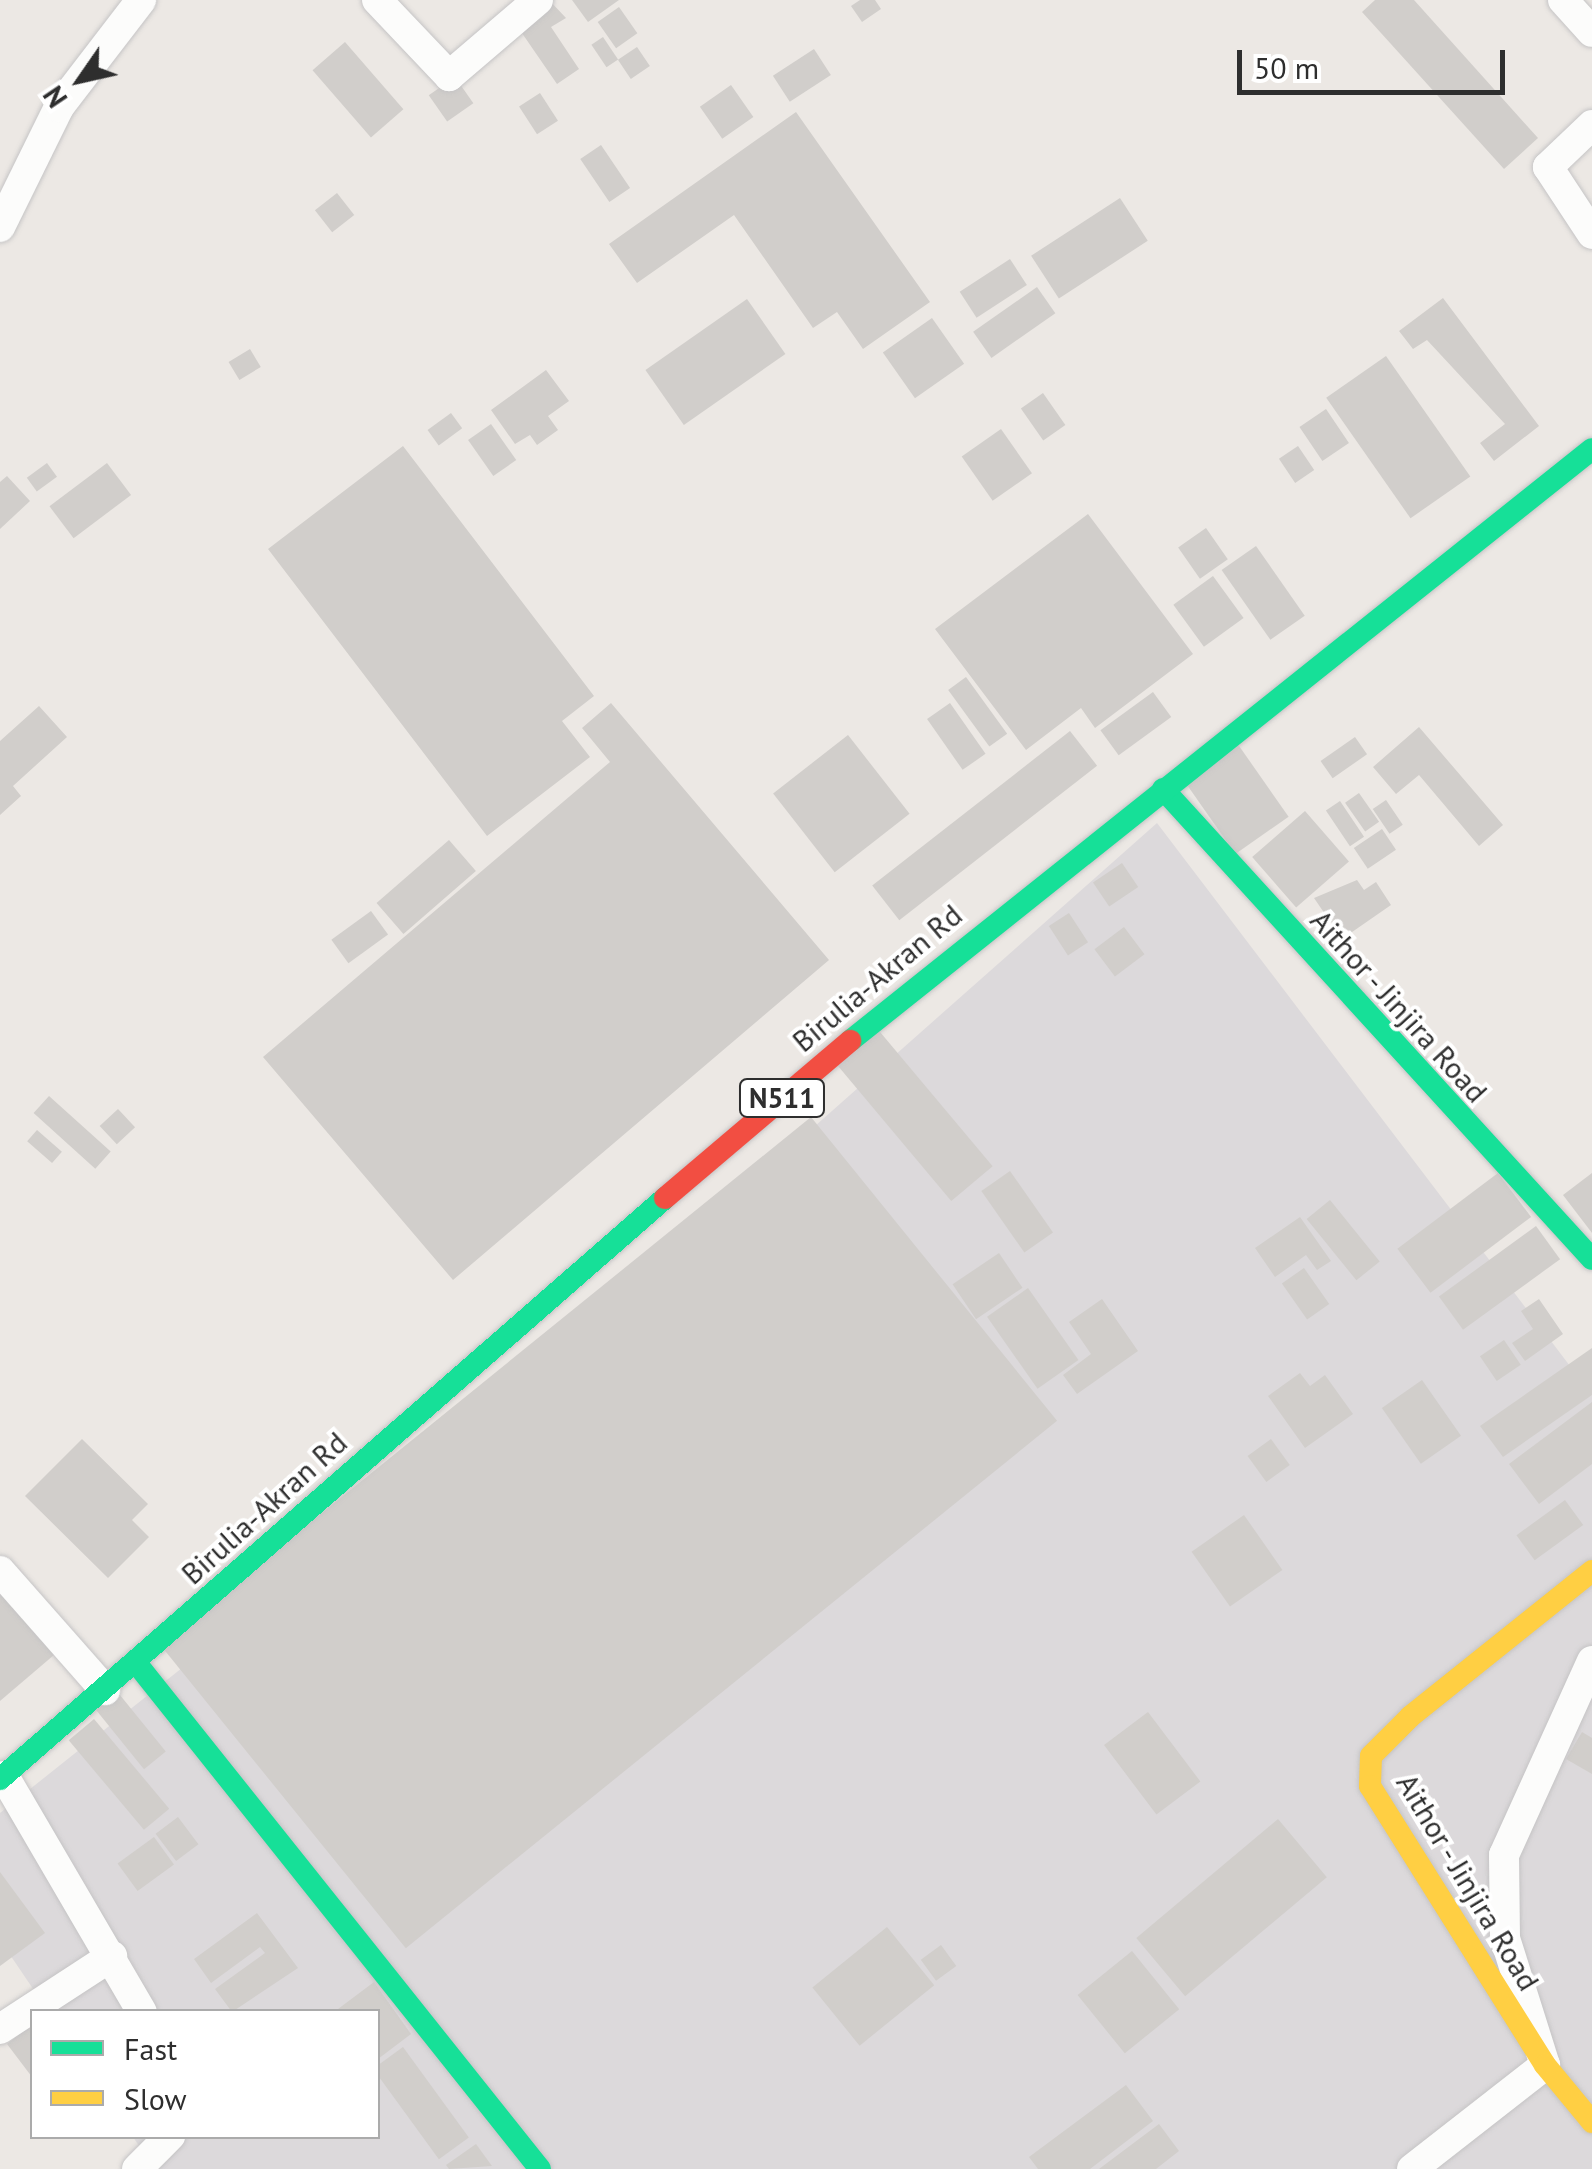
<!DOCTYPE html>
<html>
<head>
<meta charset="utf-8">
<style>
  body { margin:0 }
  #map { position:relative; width:1592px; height:2169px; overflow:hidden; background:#ece8e4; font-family:"PT Sans",sans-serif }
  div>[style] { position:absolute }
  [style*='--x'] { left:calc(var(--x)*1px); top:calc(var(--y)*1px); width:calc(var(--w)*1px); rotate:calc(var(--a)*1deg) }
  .industrial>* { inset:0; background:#dcd9db }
  .building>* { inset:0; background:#d1cecb; transform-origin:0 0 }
  .roads { filter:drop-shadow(0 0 2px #c5c4c5) drop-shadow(0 0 2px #c5c4c5) }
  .street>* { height:30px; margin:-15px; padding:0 15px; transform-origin:15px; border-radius:15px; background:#fcfcfb }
  .fast>* { height:22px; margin:-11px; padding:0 11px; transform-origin:11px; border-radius:11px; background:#16e098 }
  .slow>* { height:22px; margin:-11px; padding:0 11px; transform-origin:11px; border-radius:11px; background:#ffcf43 }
  .jam>* { height:22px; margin:-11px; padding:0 11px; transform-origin:11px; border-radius:11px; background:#f24e42 }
  span { translate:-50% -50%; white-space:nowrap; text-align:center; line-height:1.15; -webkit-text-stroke:8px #fff; paint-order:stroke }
  .shield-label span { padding:2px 8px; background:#fff; border:2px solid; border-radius:8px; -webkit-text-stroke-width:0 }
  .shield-label { font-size:28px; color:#2e2e2e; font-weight:700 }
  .street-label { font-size:30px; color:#2e2e2e }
  .legend { position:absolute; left:30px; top:2009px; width:350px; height:130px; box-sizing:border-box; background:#fff; border:2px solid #ababab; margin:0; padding:12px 18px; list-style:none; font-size:30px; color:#2e2e2e }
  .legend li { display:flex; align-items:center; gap:20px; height:50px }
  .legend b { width:50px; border:2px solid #ababab }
  .north { position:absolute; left:30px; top:30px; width:100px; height:100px; -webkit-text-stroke:8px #fff; paint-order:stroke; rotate:236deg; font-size:28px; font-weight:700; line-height:40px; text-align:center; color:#2e2e2e }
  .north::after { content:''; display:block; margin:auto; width:35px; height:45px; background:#2e2e2e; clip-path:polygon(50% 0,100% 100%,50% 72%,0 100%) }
  .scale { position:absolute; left:1237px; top:50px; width:268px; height:45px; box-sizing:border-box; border:5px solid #2e2e2e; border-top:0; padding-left:12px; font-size:30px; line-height:35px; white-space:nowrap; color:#2e2e2e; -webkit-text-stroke:8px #fff; paint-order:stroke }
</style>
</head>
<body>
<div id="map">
  <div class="industrial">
    <i style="clip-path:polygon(1157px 823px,1592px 1395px,1592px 2169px,155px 2169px,133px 2137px,378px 2136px,378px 2012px,48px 2011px,0 1940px,0 1813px,394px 1499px)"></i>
  </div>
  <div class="building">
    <i style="clip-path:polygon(549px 0,566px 18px,551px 27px,579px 69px,557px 84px,515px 23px)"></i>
    <i style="clip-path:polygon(572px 0,619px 0,588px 22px)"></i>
    <i style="clip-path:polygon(860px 0,875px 0,881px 9px,862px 22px,851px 6px)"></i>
    <i style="clip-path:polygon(1375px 0,1414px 0,1538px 138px,1504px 169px,1362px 12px)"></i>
    <i style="left:619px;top:7px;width:32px;height:26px;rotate:55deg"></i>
    <i style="left:603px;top:37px;width:27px;height:14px;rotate:56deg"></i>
    <i style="left:345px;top:42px;width:89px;height:43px;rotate:49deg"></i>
    <i style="left:637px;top:47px;width:23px;height:23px;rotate:56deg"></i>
    <i style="left:814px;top:49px;width:31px;height:49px;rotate:57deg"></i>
    <i style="left:455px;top:77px;width:32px;height:32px;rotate:55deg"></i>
    <i style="left:731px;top:85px;width:39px;height:38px;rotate:55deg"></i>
    <i style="left:540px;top:93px;width:33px;height:25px;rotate:57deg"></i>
    <i style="clip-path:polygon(796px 112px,930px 302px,863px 349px,837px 312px,813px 328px,734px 215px,637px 283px,609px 244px)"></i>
    <i style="left:601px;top:145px;width:52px;height:25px;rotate:56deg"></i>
    <i style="left:337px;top:193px;width:28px;height:28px;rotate:52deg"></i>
    <i style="left:1120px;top:198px;width:51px;height:106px;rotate:57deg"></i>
    <i style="left:1010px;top:259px;width:31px;height:60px;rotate:57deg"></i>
    <i style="left:1037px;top:287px;width:32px;height:78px;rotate:55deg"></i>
    <i style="clip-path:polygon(1443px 298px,1539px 426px,1494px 461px,1480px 443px,1505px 424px,1427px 340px,1413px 349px,1399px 331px)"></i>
    <i style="left:747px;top:299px;width:67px;height:124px;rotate:55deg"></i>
    <i style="left:932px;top:318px;width:56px;height:60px;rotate:55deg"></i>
    <i style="left:250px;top:349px;width:21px;height:25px;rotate:59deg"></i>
    <i style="left:1386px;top:356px;width:147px;height:73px;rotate:55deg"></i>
    <i style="clip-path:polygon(546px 370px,569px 401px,548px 416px,558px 430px,537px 445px,530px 435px,515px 444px,491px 410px)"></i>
    <i style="left:1043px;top:393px;width:39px;height:27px;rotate:55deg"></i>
    <i style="left:1326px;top:409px;width:41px;height:32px;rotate:56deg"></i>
    <i style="left:451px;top:413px;width:19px;height:29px;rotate:54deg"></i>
    <i style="left:491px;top:424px;width:44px;height:28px;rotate:55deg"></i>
    <i style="left:1001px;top:429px;width:54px;height:48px;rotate:55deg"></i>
    <i style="clip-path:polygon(403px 446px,594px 696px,562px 721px,590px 757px,487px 836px,268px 549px)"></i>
    <i style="left:1298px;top:446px;width:29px;height:23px;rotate:56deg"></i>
    <i style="left:47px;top:463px;width:17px;height:25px;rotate:54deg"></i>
    <i style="left:107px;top:463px;width:40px;height:72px;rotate:53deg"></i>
    <i style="clip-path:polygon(7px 476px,30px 501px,0 529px,0 482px)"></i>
    <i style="clip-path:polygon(1088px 514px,1193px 654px,1095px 728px,1081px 708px,1026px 750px,935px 629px)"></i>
    <i style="left:1206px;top:528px;width:38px;height:34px;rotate:55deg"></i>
    <i style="left:1256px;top:546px;width:85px;height:42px;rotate:55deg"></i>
    <i style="left:1213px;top:576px;width:52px;height:49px;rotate:54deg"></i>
    <i style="left:966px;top:677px;width:70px;height:22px;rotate:54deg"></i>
    <i style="left:1153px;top:692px;width:31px;height:65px;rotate:54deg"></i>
    <i style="clip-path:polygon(611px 703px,829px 960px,453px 1280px,263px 1057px,610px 762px,582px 728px)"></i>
    <i style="left:950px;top:703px;width:62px;height:28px;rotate:55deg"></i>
    <i style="clip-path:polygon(39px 706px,67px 737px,13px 786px,21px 796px,0 815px,0 741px)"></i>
    <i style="clip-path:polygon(1419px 727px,1503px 825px,1479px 846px,1419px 775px,1396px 794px,1373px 767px)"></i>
    <i style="left:1070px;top:731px;width:44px;height:251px;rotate:52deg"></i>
    <i style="left:848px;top:735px;width:100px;height:95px;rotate:52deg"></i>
    <i style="left:1355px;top:737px;width:21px;height:42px;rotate:55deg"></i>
    <i style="left:1237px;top:743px;width:90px;height:65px;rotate:55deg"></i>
    <i style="left:1359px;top:793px;width:35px;height:17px;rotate:55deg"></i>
    <i style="left:1386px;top:800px;width:30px;height:16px;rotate:56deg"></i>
    <i style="left:1340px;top:801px;width:43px;height:17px;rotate:56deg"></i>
    <i style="left:1305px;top:811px;width:67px;height:70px;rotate:49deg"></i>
    <i style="left:1382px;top:829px;width:25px;height:34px;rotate:56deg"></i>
    <i style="left:449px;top:840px;width:41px;height:96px;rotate:49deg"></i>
    <i style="left:1122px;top:863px;width:29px;height:35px;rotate:56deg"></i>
    <i style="clip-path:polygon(1357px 880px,1364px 890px,1376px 882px,1391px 905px,1342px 939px,1314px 898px)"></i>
    <i style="left:371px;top:911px;width:29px;height:49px;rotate:54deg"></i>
    <i style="left:1069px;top:913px;width:35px;height:24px;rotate:57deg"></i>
    <i style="left:1124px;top:927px;width:34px;height:37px;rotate:53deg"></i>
    <i style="left:875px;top:1026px;width:183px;height:54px;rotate:50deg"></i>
    <i style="left:49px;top:1096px;width:83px;height:23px;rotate:42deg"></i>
    <i style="left:118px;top:1109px;width:25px;height:25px;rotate:47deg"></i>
    <i style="left:811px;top:1117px;width:391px;height:838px;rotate:51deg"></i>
    <i style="left:37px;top:1130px;width:33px;height:15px;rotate:41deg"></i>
    <i style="left:1010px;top:1171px;width:75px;height:35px;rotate:55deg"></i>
    <i style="left:1498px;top:1173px;width:55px;height:126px;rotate:53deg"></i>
    <i style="clip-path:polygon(1592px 1173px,1592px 1233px,1563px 1195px)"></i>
    <i style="left:1330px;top:1200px;width:79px;height:30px;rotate:51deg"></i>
    <i style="clip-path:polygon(1300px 1217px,1331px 1261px,1317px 1270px,1306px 1255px,1275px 1277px,1255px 1248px)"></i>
    <i style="left:1536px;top:1226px;width:41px;height:120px;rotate:54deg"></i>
    <i style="left:999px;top:1253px;width:42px;height:56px;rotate:56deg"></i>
    <i style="left:1304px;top:1268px;width:44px;height:27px;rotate:55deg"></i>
    <i style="left:1028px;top:1288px;width:88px;height:50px;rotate:55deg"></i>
    <i style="clip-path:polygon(1102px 1299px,1138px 1351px,1077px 1394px,1063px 1375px,1091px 1354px,1069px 1322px)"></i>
    <i style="clip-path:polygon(1539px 1299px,1563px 1334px,1525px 1361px,1512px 1343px,1533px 1329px,1521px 1311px)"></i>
    <i style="left:1504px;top:1340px;width:30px;height:29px;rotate:56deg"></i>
    <i style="clip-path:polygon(1592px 1348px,1592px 1395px,1503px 1457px,1480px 1426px)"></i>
    <i style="clip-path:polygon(1300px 1373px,1310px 1386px,1325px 1375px,1353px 1414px,1305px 1448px,1268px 1396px)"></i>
    <i style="left:1422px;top:1380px;width:68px;height:49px;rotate:55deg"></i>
    <i style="clip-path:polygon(1592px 1402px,1592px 1464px,1539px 1504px,1509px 1464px)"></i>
    <i style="clip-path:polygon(82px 1439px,148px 1504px,132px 1520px,149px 1537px,108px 1578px,25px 1496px)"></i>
    <i style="left:1271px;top:1439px;width:32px;height:29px;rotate:54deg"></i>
    <i style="left:1565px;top:1500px;width:31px;height:60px;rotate:54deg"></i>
    <i style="left:1244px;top:1515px;width:67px;height:64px;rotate:55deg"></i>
    <i style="clip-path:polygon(0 1578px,61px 1649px,0 1701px)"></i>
    <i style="left:111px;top:1684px;width:87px;height:28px;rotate:51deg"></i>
    <i style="left:1148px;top:1712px;width:87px;height:55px;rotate:53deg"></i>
    <i style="left:94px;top:1719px;width:117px;height:33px;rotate:50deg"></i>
    <i style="clip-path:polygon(1582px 1732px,1592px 1738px,1592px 1774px,1566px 1759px)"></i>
    <i style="left:178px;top:1817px;width:34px;height:28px;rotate:53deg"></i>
    <i style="left:1278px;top:1819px;width:76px;height:185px;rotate:50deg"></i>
    <i style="left:154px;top:1837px;width:34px;height:45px;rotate:54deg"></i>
    <i style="clip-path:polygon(0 1872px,45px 1933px,0 1966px)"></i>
    <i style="clip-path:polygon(257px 1913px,298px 1968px,232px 2012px,215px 1989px,265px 1953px,260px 1947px,211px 1983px,194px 1959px)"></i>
    <i style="left:887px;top:1927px;width:75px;height:96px;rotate:51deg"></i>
    <i style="left:941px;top:1945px;width:26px;height:25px;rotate:54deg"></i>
    <i style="left:1132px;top:1951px;width:75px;height:70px;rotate:51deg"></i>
    <i style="clip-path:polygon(374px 1982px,411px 2034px,378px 2059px,378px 2012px,334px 2012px)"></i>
    <i style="clip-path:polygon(32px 2024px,32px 2077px,7px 2044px)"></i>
    <i style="left:403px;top:2047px;width:112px;height:37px;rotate:54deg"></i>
    <i style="clip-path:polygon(1126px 2085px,1153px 2121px,1090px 2169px,1038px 2169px,1029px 2157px)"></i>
    <i style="clip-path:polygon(1159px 2124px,1179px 2151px,1156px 2169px,1099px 2169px)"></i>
    <i style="clip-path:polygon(476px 2144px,492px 2166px,449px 2169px,446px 2165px)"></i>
  </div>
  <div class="roads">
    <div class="street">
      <i style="--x:377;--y:0;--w:105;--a:46.5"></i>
      <i style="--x:449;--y:76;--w:117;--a:-40.5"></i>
      <i style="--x:1563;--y:0;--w:43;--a:47.8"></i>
      <i style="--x:1592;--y:125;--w:61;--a:136.3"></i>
      <i style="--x:1548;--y:167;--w:80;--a:56.7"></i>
      <i style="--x:0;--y:227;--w:134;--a:-63.8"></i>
      <i style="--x:59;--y:107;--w:135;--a:-52.5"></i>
      <i style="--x:0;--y:1571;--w:159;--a:48.6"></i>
      <i style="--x:4;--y:1776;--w:273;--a:59.7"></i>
      <i style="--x:0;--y:2029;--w:134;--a:-33.1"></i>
      <i style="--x:137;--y:2169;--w:47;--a:-45"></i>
      <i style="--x:1412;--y:2169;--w:169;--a:-38"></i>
      <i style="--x:1545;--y:2065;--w:133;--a:-107.5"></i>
      <i style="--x:1505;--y:1938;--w:83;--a:-90.7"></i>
      <i style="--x:1504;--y:1855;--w:213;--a:-65.6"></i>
    </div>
    <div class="fast">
      <i style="--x:1163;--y:789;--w:636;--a:47.61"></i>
      <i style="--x:850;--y:1041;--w:949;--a:-38.58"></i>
      <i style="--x:137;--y:1664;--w:646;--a:51.41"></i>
      <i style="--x:0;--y:1779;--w:883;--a:-41.14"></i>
    </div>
    <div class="slow">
      <i style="--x:1592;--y:1571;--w:233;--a:141.3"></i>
      <i style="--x:1410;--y:1717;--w:55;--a:135"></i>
      <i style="--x:1371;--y:1756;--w:30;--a:92"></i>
      <i style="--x:1370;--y:1786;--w:329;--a:57.9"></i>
      <i style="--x:1545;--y:2065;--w:74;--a:50.5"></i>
    </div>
    <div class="jam">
      <i style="--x:665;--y:1198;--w:243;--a:-40.3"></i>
    </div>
  </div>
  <div class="shield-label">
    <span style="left:782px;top:1098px">N511</span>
  </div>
  <div class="street-label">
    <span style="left:877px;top:978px;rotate:-40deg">Birulia-Akran Rd</span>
    <span style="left:1399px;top:1006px;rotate:48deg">Aithor - Jinjira Road</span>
    <span style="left:264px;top:1508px;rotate:-42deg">Birulia-Akran Rd</span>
    <span style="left:1468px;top:1882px;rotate:59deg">Aithor - Jinjira Road</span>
  </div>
  <ul class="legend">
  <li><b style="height:12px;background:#16e098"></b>Fast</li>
  <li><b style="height:12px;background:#ffcf43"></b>Slow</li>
  </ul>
  <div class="north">N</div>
  <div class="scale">50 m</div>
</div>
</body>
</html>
